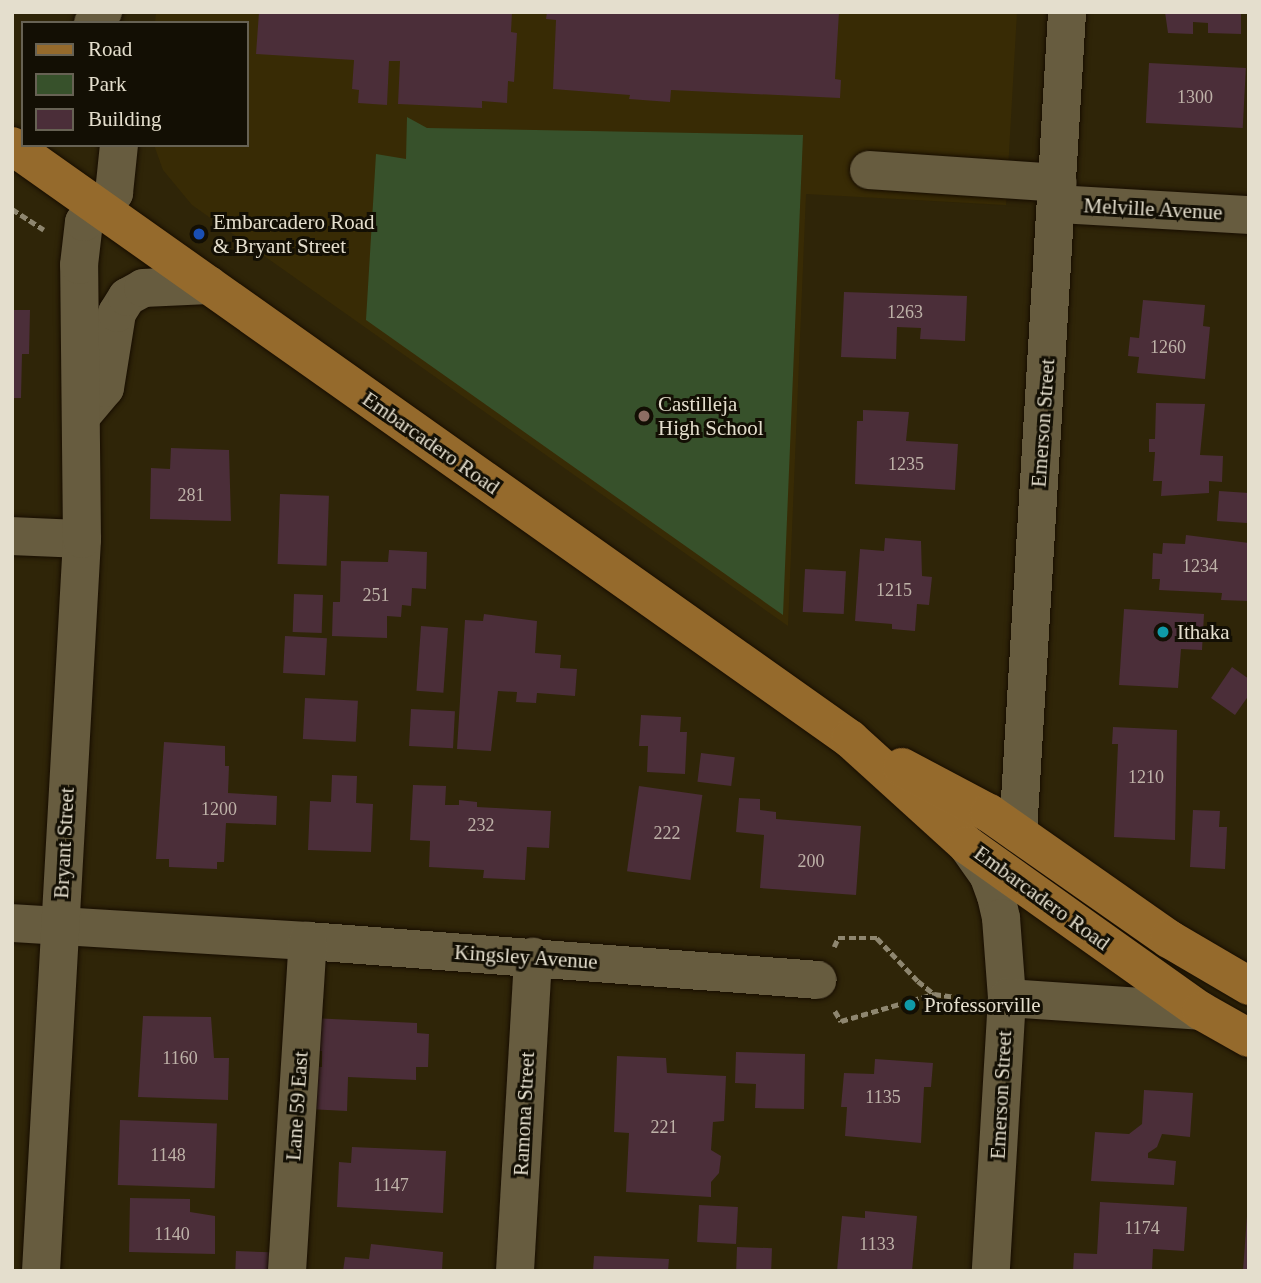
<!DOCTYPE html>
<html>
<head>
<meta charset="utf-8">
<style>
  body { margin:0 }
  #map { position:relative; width:1261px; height:1283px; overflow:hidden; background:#2f2508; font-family:"Times New Roman",serif }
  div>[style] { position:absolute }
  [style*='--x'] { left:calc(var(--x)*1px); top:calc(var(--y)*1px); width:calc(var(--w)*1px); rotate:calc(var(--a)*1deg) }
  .built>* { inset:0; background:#382b05 }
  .green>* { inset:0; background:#37512b }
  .building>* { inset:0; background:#4b2e39; transform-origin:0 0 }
  .path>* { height:4.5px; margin-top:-2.25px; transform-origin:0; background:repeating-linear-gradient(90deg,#8e866f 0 7px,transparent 0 10.5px) }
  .roads { filter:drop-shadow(0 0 2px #170d00) drop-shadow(0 0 2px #170d00) }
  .minor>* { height:38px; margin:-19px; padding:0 19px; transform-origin:19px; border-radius:19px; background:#675c3f }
  .major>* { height:38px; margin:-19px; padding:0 19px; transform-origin:19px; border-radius:19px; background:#956a2c }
  .dots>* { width:19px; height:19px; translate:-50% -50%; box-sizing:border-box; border:4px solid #130f04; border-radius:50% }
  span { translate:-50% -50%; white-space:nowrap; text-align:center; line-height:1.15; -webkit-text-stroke:6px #130f04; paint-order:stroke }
  .number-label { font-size:18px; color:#beb2a8 }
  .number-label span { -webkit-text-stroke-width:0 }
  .street-label { font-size:21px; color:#e4decd }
  .poi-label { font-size:21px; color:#e4decd }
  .left { translate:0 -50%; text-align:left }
  .frame { position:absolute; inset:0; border:14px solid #e4decd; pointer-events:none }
  .legend { position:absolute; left:21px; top:21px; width:228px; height:126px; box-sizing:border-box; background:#130f04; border:2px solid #676254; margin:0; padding:9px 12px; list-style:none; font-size:21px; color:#e4decd }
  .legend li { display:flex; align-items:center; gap:14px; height:35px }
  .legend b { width:35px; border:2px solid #676254 }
</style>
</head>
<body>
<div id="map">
  <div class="built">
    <i style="clip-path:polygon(156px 12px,1017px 12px,1006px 205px,806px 194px,788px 626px,192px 205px,163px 170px,154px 145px,247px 145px,247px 23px,155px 23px)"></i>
  </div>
  <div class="green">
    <i style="clip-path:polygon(407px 117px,427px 128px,803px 135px,783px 615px,366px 320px,376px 154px,406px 159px)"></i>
  </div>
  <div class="building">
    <i style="clip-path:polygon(259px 12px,512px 12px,511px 32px,517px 33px,514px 82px,508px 81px,507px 103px,482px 101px,482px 108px,398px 104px,400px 61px,389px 61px,387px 105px,358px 103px,359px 90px,352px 89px,354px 60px,256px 54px)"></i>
    <i style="clip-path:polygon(547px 12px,839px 12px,835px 79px,841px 80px,840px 98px,671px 90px,670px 102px,629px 99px,630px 95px,553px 89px,556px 20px,546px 19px)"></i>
    <i style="clip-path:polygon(1165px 12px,1241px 12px,1241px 34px,1208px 33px,1208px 23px,1193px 22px,1193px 34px,1168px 33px)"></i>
    <i style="left:1149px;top:63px;width:97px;height:60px;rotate:3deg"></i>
    <i style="clip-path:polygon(844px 292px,967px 296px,965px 341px,920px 339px,921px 328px,897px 327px,896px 359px,841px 357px)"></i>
    <i style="clip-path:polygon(1143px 300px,1205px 305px,1203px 326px,1210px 327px,1205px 379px,1137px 373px,1139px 357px,1128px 356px,1130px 337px,1139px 338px)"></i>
    <i style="clip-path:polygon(12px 310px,30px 310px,29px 354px,22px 354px,21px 398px,12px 398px)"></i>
    <i style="clip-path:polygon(1156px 403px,1205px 404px,1200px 455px,1223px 456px,1222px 482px,1209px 481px,1209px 493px,1161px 496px,1162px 481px,1153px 481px,1155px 452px,1149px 452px,1149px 439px,1155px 439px)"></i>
    <i style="clip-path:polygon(863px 410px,909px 412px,906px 441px,958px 444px,955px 490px,855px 484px,857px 421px,863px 421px)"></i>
    <i style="clip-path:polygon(171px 448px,229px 450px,231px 521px,150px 519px,151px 468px,170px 469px)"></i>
    <i style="left:1219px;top:491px;width:30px;height:30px;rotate:4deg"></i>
    <i style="left:280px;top:494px;width:49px;height:70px;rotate:2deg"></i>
    <i style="clip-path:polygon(1186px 535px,1249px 543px,1249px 601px,1221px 600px,1222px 593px,1159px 590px,1160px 579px,1152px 579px,1153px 553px,1162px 554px,1163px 543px,1185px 544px)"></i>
    <i style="clip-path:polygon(885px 538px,921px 541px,922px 576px,932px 577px,929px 605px,917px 604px,915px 631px,892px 629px,892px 624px,855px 621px,860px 549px,884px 551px)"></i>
    <i style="clip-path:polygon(389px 550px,427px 552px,426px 589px,412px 588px,411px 606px,402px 605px,401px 617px,387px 616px,387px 638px,332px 636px,333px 602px,340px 602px,341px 561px,388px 562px)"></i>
    <i style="left:805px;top:569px;width:41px;height:43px;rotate:3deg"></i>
    <i style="left:294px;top:594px;width:29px;height:38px;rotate:2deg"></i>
    <i style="clip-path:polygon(1124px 609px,1204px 614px,1202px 650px,1181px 649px,1178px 688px,1119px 685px)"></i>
    <i style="clip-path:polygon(484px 614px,537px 621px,535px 653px,561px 655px,560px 668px,577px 669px,575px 696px,537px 693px,536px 703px,516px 702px,517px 692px,498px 691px,491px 751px,457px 749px,465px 620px,483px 621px)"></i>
    <i style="left:421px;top:626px;width:27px;height:65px;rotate:4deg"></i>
    <i style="left:285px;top:636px;width:42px;height:37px;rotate:3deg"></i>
    <i style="clip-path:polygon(1232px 667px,1249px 679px,1249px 695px,1235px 715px,1211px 698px)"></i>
    <i style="left:305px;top:698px;width:53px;height:41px;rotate:3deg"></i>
    <i style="left:411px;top:709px;width:44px;height:37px;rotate:3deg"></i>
    <i style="clip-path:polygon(641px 715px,681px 717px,680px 732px,687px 732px,685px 774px,647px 772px,648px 746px,639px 746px)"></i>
    <i style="clip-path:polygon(1113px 727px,1177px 730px,1175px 840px,1114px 837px,1118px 744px,1112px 744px)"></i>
    <i style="clip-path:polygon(164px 742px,225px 746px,225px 766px,229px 766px,228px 793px,277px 796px,276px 825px,226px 823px,224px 862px,217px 862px,217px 869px,169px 867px,169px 859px,156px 859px)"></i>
    <i style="left:701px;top:753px;width:34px;height:29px;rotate:7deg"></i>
    <i style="clip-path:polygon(332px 775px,357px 776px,356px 803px,373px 804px,371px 852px,308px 850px,310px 801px,331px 802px)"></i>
    <i style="clip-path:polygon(413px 785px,446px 786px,445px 805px,459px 805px,459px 800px,477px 802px,477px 807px,551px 811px,549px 848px,527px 847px,525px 880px,483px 878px,484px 870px,429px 867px,430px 841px,410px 840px)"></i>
    <i style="left:639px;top:786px;width:64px;height:86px;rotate:8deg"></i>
    <i style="clip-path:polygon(739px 798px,760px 799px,760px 810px,776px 812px,776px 819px,861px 826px,856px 895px,760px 888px,764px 835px,736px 832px)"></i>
    <i style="clip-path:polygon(1193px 810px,1220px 811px,1219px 827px,1227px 827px,1225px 869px,1190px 867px)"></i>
    <i style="clip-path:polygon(143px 1016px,211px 1017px,214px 1058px,229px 1058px,228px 1100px,138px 1097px)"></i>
    <i style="clip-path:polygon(311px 1018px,417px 1023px,417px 1033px,429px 1034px,428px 1067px,416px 1067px,416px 1080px,348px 1077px,347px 1111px,308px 1109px,310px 1067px,322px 1067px,322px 1051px,310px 1051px)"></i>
    <i style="clip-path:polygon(736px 1052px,805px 1054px,804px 1109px,755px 1108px,756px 1084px,735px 1083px)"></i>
    <i style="clip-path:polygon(617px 1056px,666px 1058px,667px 1073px,726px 1076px,724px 1121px,713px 1122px,711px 1150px,721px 1156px,719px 1173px,711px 1182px,711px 1197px,626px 1192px,629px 1133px,614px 1132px)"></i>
    <i style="clip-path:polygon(875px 1059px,933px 1063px,931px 1087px,924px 1087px,921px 1143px,845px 1136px,847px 1107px,841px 1107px,844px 1073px,874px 1074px)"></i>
    <i style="clip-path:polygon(1144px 1090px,1193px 1093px,1190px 1137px,1162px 1134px,1157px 1147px,1148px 1153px,1148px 1158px,1176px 1161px,1174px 1185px,1091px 1181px,1095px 1132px,1129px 1134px,1142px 1124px)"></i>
    <i style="left:120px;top:1120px;width:97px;height:65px;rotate:2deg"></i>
    <i style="clip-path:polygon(352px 1147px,446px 1151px,443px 1213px,337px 1207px,339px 1162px,351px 1163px)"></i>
    <i style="clip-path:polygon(130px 1198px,190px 1199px,190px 1212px,215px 1216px,215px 1254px,129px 1252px)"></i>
    <i style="clip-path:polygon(1100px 1202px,1187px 1207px,1184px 1251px,1153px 1249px,1152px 1271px,1073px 1271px,1074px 1253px,1097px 1254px)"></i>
    <i style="left:699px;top:1205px;width:39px;height:37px;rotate:3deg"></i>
    <i style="clip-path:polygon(865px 1211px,917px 1216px,912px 1271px,837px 1271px,842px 1216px,865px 1218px)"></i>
    <i style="clip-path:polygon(1247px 1216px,1249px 1271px,1243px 1271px)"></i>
    <i style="clip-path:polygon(371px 1244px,443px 1252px,442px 1271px,343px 1271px,345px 1257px,369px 1259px)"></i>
    <i style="left:737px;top:1247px;width:35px;height:24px;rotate:2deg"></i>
    <i style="left:236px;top:1251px;width:34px;height:20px;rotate:2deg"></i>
    <i style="clip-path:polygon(594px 1256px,669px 1259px,668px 1271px,593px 1271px)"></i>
  </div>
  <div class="path">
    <i style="--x:12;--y:209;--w:38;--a:33"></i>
    <i style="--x:834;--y:947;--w:10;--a:-66"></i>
    <i style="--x:838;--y:938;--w:39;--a:0"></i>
    <i style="--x:877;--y:938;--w:59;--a:46.4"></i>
    <i style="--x:918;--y:981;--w:21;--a:39"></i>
    <i style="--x:934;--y:994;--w:22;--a:8"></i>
    <i style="--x:956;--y:997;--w:19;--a:55"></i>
    <i style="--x:835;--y:1011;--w:12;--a:59"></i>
    <i style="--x:841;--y:1021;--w:97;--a:-16.2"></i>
  </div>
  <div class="roads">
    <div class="minor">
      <i style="--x:93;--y:23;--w:15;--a:-48"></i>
      <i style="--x:869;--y:170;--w:189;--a:3.9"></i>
      <i style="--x:1057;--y:204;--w:192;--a:3.3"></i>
      <i style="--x:83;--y:414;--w:34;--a:-50"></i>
      <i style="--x:105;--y:388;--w:76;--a:-80.9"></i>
      <i style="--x:117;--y:313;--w:19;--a:-58"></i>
      <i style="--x:127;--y:297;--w:18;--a:-29"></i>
      <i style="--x:143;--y:288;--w:66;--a:-2.6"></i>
      <i style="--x:12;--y:536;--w:70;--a:2.5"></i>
      <i style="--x:1018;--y:833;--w:822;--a:-86.58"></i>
      <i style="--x:967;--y:845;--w:39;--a:55"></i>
      <i style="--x:989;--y:877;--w:20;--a:70"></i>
      <i style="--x:996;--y:896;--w:23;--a:77"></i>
      <i style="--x:1001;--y:918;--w:80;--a:85.7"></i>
      <i style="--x:1007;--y:998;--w:273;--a:93.4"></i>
      <i style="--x:12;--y:923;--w:297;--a:3.5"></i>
      <i style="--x:308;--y:941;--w:511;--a:4.37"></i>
      <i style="--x:1007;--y:998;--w:194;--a:3.8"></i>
      <i style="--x:41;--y:1271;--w:733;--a:-86.79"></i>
      <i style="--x:82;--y:539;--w:274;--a:-90.6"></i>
      <i style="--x:79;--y:265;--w:43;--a:-83.4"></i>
      <i style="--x:84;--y:222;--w:42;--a:-44"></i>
      <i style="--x:114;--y:193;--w:48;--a:-84.1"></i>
      <i style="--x:287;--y:1271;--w:331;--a:-86.4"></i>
      <i style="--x:515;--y:1271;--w:315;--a:-86.7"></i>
    </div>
    <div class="major">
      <i style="--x:12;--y:146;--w:1027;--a:35.28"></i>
      <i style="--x:850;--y:739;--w:158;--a:42.2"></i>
      <i style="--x:967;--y:845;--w:287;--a:35.4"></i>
      <i style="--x:1201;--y:1011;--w:55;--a:29.4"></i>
      <i style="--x:902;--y:767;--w:98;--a:27.9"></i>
      <i style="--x:989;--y:813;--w:220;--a:35"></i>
      <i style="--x:1169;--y:939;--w:93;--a:30.4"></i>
    </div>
  </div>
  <div class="dots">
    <i style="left:199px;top:234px;background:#1a4fb4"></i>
    <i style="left:644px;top:416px;background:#8d6e63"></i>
    <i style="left:1163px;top:632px;background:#0f9aa8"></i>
    <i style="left:910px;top:1005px;background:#0f9aa8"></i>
  </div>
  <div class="number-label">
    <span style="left:1195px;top:97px">1300</span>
    <span style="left:905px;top:312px">1263</span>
    <span style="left:1168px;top:347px">1260</span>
    <span style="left:906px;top:464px">1235</span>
    <span style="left:191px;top:495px">281</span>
    <span style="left:1200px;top:566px">1234</span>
    <span style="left:894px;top:590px">1215</span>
    <span style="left:376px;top:595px">251</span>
    <span style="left:1146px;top:777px">1210</span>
    <span style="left:219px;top:809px">1200</span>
    <span style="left:481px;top:825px">232</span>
    <span style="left:667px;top:833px">222</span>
    <span style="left:811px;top:861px">200</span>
    <span style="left:180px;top:1058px">1160</span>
    <span style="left:883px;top:1097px">1135</span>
    <span style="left:664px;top:1127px">221</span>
    <span style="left:168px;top:1155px">1148</span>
    <span style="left:391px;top:1185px">1147</span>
    <span style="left:1142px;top:1228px">1174</span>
    <span style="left:172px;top:1234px">1140</span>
    <span style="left:877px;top:1244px">1133</span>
  </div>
  <div class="street-label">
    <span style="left:1153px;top:209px;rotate:3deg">Melville Avenue</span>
    <span style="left:1043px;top:423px;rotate:-86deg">Emerson Street</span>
    <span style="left:431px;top:443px;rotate:35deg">Embarcadero Road</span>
    <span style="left:64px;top:843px;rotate:-87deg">Bryant Street</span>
    <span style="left:1042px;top:898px;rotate:36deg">Embarcadero Road</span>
    <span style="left:526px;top:957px;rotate:4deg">Kingsley Avenue</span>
    <span style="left:1001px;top:1095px;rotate:-87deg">Emerson Street</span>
    <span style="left:297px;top:1106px;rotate:-86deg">Lane 59 East</span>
    <span style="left:524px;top:1114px;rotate:-87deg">Ramona Street</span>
  </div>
  <div class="poi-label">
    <span class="left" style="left:213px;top:234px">Embarcadero Road<br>&amp; Bryant Street</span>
    <span class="left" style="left:658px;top:416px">Castilleja<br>High School</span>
    <span class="left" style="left:1177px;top:632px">Ithaka</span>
    <span class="left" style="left:924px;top:1005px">Professorville</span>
  </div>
  <div class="frame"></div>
  <ul class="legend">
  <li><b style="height:9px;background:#956a2c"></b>Road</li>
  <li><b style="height:19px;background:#37512b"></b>Park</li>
  <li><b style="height:19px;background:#4b2e39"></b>Building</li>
  </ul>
</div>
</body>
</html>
